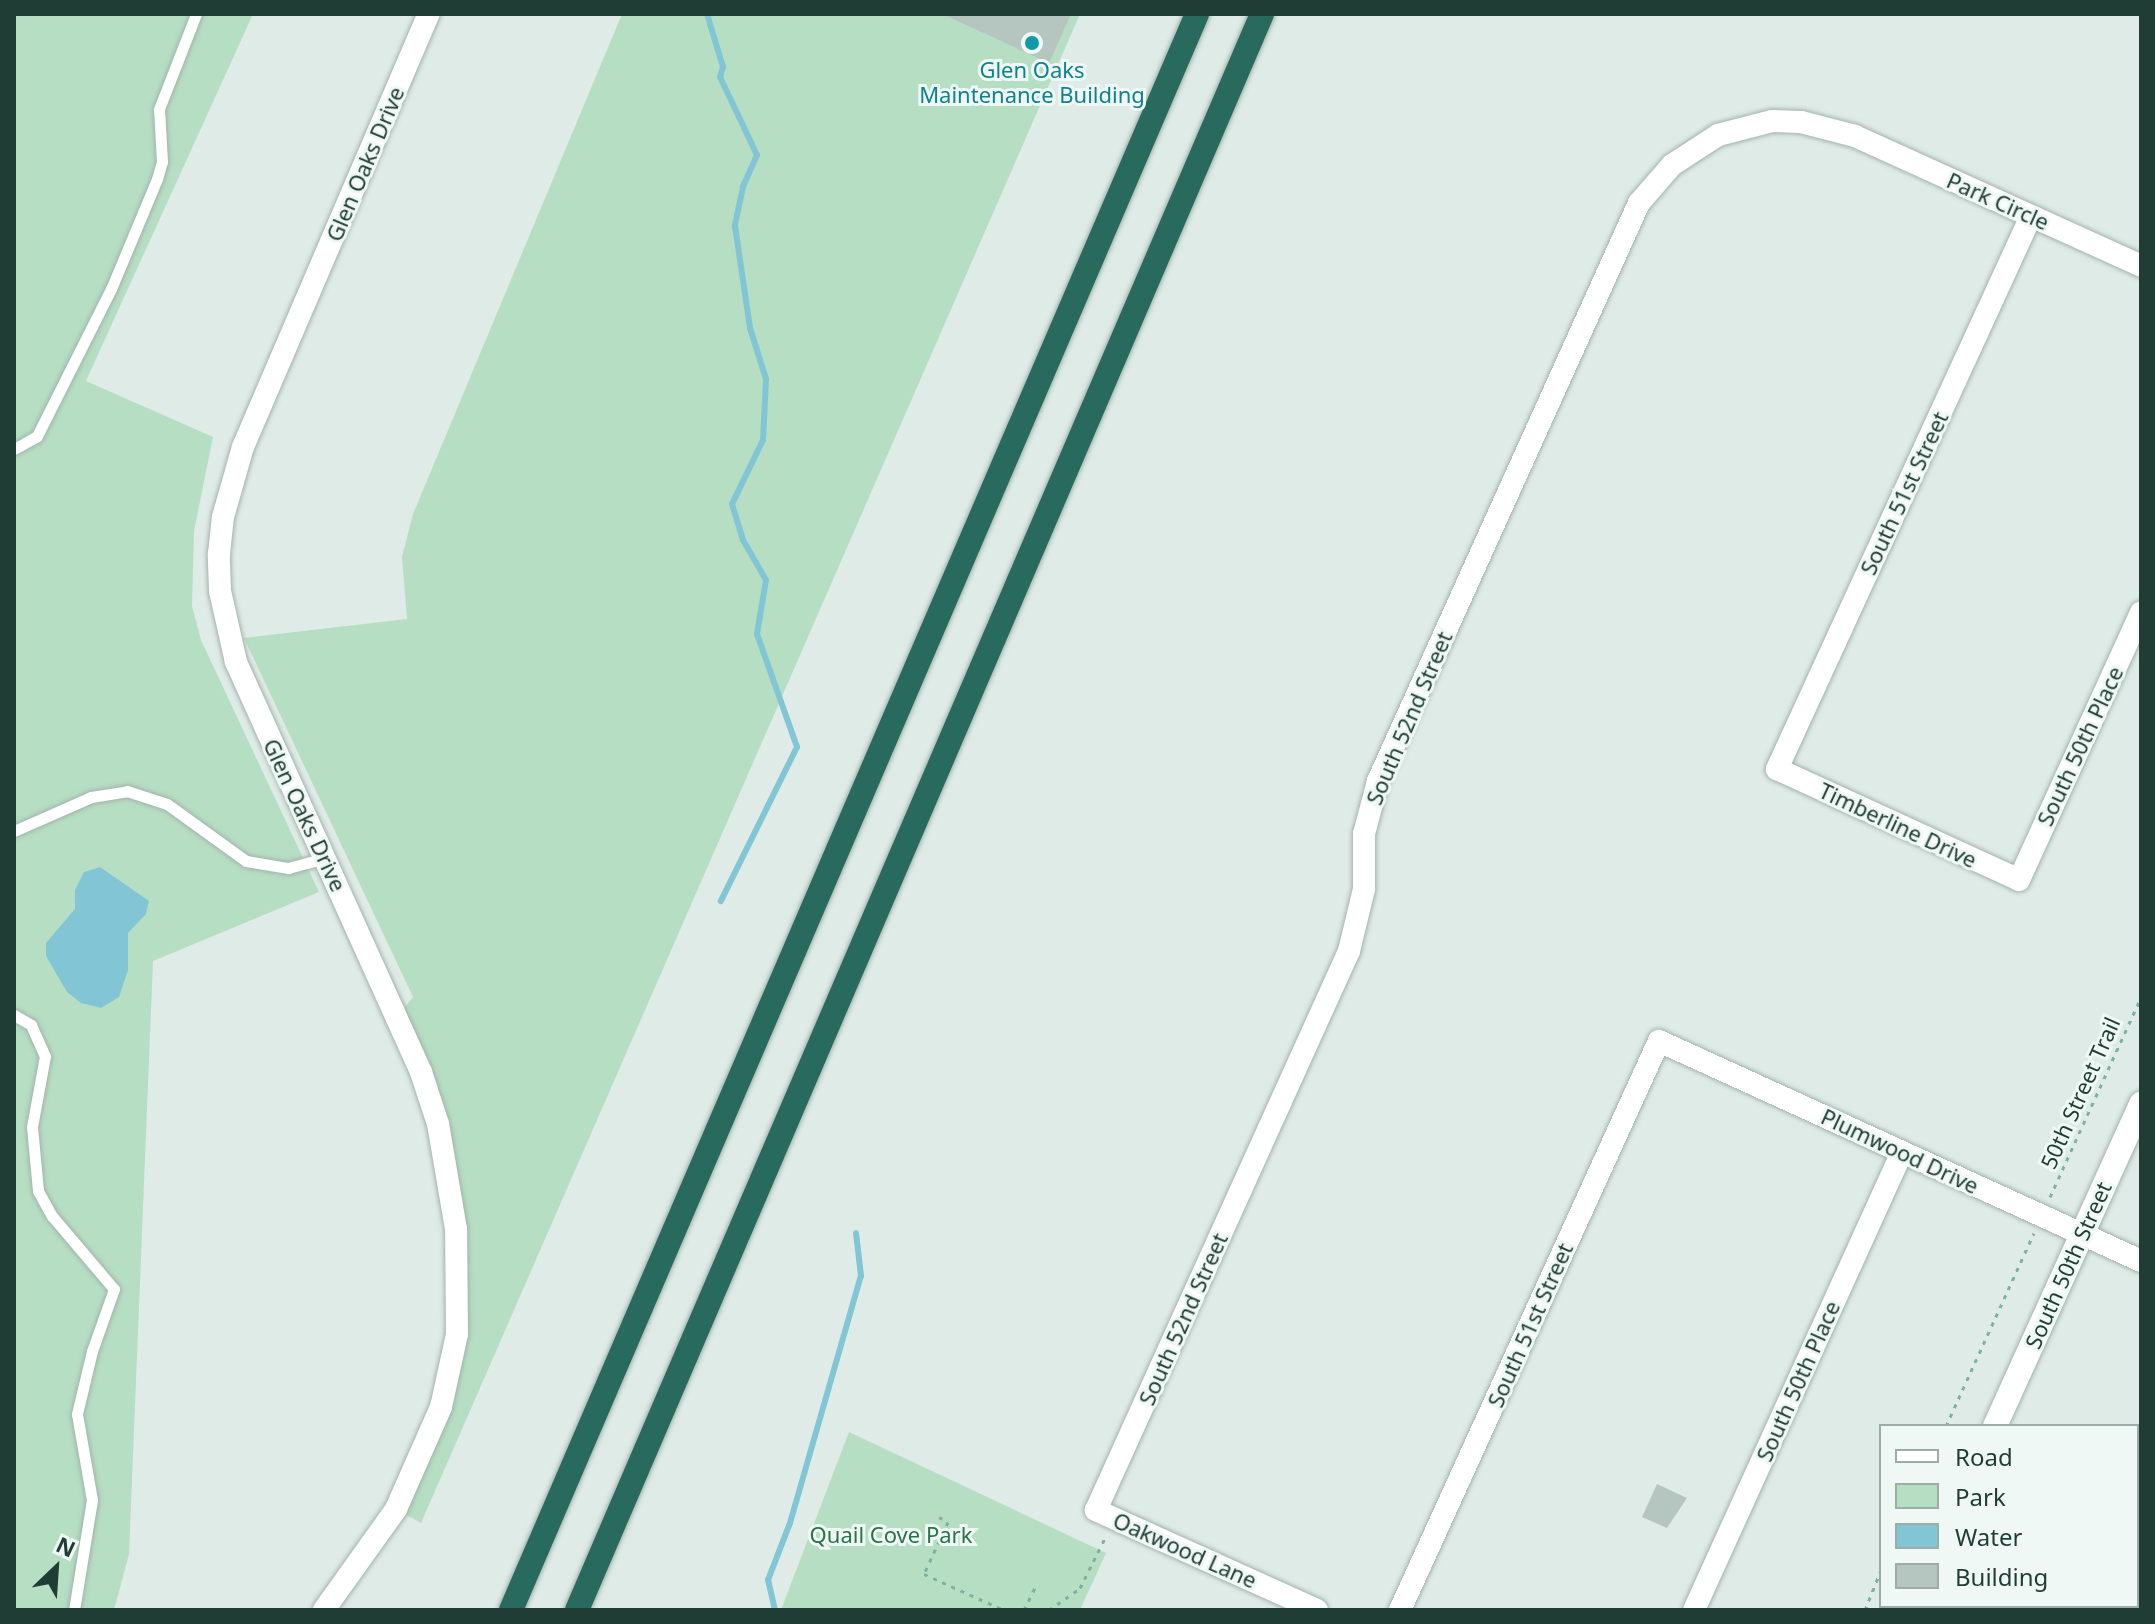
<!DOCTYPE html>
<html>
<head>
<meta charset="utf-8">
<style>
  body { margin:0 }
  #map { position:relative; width:2155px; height:1624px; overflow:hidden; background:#dfebe6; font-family:"Noto Sans",sans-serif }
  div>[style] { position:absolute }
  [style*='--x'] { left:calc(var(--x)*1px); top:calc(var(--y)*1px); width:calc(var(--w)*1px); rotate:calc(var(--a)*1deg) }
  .green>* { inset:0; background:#b6dec2 }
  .water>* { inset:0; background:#82c6d5 }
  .stream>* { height:6px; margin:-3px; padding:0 3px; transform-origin:3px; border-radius:3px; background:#82c6d5 }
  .building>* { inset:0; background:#b4c6bf }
  .path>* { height:3px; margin-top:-1.5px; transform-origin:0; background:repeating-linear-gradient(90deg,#7db1a2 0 4px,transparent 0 10px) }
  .roads { filter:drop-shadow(0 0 2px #a2b3ad) drop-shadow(0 0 2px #a2b3ad) }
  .service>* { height:11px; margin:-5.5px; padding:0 5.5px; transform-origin:5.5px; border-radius:5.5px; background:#fff }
  .minor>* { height:22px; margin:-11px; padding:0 11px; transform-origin:11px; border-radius:11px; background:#fff }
  .secondary>* { height:24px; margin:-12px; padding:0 12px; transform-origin:12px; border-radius:12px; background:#fff }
  .motorway>* { height:24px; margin:-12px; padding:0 12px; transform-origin:12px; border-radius:12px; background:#296a5f }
  .dots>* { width:22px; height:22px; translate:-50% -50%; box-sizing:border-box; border:4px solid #eff8f4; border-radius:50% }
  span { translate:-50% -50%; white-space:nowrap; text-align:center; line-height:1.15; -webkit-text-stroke:6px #eff8f4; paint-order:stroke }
  .culture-label { font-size:22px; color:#0d838f }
  .street-label { font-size:22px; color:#1f3c35 }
  .park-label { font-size:22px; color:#267647 }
  .frame { position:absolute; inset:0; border:16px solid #1f3c35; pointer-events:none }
  .legend { position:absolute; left:1879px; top:1424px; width:260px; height:184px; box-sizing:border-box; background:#eff8f4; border:2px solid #9cada8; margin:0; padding:10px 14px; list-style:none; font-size:24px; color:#1f3c35 }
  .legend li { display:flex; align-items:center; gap:16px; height:40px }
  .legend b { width:40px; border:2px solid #9cada8 }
  .north { position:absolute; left:16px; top:1528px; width:80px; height:80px; -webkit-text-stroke:6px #eff8f4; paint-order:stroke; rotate:25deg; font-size:22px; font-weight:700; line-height:32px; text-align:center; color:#1f3c35 }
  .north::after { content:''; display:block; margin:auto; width:28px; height:36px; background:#1f3c35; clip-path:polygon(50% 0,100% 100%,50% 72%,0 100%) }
</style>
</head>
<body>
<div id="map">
  <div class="green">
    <i style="clip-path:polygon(14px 14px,253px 14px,86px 381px,213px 437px,194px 531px,192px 606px,201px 640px,319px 892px,153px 961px,129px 1554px,114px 1610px,14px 1610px)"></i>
    <i style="clip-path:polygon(622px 14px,1080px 14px,421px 1523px,396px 1509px,441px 1407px,456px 1229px,398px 1016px,413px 997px,244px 638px,407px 619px,402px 557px,413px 514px)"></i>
    <i style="clip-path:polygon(849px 1432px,1106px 1553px,1080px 1610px,781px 1610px)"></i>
  </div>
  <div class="water">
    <i style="clip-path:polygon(100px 867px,149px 901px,146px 914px,128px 933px,128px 970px,119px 997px,101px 1008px,81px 1003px,67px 992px,46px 956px,46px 943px,75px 909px,75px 890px,84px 872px)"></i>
  </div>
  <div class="stream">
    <i style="--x:707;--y:14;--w:55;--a:73.2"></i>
    <i style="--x:723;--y:67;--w:10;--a:107"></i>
    <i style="--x:720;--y:77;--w:86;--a:64.6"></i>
    <i style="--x:757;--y:155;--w:35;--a:114"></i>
    <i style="--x:743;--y:187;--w:40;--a:102"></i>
    <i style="--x:735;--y:226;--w:103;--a:81.6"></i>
    <i style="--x:750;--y:328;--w:53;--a:72.6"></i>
    <i style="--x:766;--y:379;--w:61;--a:92.8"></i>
    <i style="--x:763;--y:440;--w:71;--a:115.8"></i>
    <i style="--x:732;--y:504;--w:38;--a:73"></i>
    <i style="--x:743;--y:540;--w:46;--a:60.1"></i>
    <i style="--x:766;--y:580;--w:55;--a:99.5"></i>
    <i style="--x:757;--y:634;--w:120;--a:70.5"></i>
    <i style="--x:797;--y:747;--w:172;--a:116.3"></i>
    <i style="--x:775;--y:1610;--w:31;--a:-103"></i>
    <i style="--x:768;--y:1580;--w:61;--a:-68.9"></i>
    <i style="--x:790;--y:1523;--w:257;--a:-74"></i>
    <i style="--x:861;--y:1276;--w:43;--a:-96.6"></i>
  </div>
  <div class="building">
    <i style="clip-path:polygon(942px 14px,1071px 14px,1049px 63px)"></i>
    <i style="clip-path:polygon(1657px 1484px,1687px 1498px,1667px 1528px,1642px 1517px)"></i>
  </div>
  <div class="path">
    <i style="--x:2050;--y:1197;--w:220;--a:-65.5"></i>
    <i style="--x:1946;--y:1426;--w:212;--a:-65.5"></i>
    <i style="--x:939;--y:1517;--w:10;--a:29"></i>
    <i style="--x:948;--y:1522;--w:57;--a:114.8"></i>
    <i style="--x:924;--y:1574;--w:88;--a:24.2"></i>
    <i style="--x:1024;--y:1610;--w:30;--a:-64"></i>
    <i style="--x:1049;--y:1610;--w:38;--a:-35"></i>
    <i style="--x:1080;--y:1588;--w:58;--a:-63.4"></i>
    <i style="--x:1865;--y:1610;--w:43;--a:-68.2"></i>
  </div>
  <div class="roads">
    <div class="service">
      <i style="--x:14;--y:449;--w:26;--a:-29"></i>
      <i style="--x:37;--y:436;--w:165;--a:-63.3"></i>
      <i style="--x:111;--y:289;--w:119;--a:-67.3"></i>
      <i style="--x:157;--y:179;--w:18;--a:-74"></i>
      <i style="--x:162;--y:162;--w:53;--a:-93.2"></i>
      <i style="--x:159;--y:109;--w:102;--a:-68.7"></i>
      <i style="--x:14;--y:831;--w:84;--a:-23.8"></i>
      <i style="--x:91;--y:797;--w:36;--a:-9"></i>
      <i style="--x:127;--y:791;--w:42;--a:18"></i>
      <i style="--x:167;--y:804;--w:97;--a:35.8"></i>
      <i style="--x:246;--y:861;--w:43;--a:9.5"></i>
      <i style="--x:288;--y:868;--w:38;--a:-15"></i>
      <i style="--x:14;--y:1015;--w:20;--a:30"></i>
      <i style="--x:31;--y:1025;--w:34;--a:66"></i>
      <i style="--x:45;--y:1056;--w:72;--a:100.4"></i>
      <i style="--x:32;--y:1127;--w:64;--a:84.6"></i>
      <i style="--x:38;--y:1191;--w:29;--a:61"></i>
      <i style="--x:52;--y:1216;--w:96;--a:49.7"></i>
      <i style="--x:114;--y:1289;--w:66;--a:109.5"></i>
      <i style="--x:92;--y:1351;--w:65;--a:103.4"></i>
      <i style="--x:77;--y:1414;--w:87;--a:80.1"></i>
      <i style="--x:92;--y:1500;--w:111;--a:99.3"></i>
    </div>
    <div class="minor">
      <i style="--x:2031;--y:216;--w:609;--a:114.67"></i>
      <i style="--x:1777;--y:769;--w:266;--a:24.6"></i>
      <i style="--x:2019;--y:880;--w:294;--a:-65.5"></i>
      <i style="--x:2137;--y:1573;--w:4;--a:14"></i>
      <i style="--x:324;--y:1610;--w:124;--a:-54.5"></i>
      <i style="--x:396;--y:1509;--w:111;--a:-66.2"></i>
      <i style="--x:441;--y:1407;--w:75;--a:-77.6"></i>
      <i style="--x:457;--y:1334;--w:105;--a:-90.5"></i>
      <i style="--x:456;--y:1229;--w:107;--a:-99.7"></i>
      <i style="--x:438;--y:1124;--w:55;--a:-108.1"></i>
      <i style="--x:421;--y:1072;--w:450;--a:-114.3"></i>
      <i style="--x:236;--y:662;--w:73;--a:-102.7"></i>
      <i style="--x:220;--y:591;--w:37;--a:-92"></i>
      <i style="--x:219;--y:554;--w:37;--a:-84"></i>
      <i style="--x:223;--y:517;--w:73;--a:-74.1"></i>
      <i style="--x:243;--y:447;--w:471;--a:-66.8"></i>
      <i style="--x:1317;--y:1610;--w:243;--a:-155.7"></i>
      <i style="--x:1096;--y:1510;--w:614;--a:-65.65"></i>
      <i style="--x:1349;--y:951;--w:64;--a:-76.4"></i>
      <i style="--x:1364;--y:889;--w:55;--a:-90"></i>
      <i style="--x:1364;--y:834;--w:55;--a:-75.2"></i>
      <i style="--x:1378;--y:781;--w:634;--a:-65.7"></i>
      <i style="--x:1639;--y:203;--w:50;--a:-49"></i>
      <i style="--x:1672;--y:165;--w:55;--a:-33.1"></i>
      <i style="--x:1718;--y:135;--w:56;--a:-14.5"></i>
      <i style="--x:1772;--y:121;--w:29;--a:2"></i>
      <i style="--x:1801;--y:122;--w:56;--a:14.5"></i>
      <i style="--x:1855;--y:136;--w:314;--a:24.4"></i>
      <i style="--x:1400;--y:1610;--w:625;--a:-65.53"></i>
      <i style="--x:1659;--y:1041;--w:530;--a:24.53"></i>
      <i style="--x:1694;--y:1610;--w:503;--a:-65.57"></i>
    </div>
    <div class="secondary">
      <i style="--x:1995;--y:1426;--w:354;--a:-65.6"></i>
      <i style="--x:1912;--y:1610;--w:4;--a:-63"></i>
    </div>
    <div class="motorway">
      <i style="--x:511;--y:1610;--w:1737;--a:-66.74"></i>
      <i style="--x:577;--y:1610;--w:1737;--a:-66.77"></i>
    </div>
  </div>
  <div class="dots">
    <i style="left:1032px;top:43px;background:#0f9aa8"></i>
  </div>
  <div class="culture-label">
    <span style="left:1032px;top:82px">Glen Oaks<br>Maintenance Building</span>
  </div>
  <div class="street-label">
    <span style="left:365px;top:164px;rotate:-67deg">Glen Oaks Drive</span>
    <span style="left:1998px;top:201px;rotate:24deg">Park Circle</span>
    <span style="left:1904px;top:493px;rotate:-65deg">South 51st Street</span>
    <span style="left:1409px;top:718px;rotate:-67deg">South 52nd Street</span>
    <span style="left:2080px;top:746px;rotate:-65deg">South 50th Place</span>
    <span style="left:305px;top:815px;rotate:65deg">Glen Oaks Drive</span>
    <span style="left:1898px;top:825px;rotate:25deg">Timberline Drive</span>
    <span style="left:2080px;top:1093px;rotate:-66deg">50th Street Trail</span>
    <span style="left:1900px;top:1151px;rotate:25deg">Plumwood Drive</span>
    <span style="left:2068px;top:1265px;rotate:-66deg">South 50th Street</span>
    <span style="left:1183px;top:1319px;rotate:-66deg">South 52nd Street</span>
    <span style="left:1530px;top:1325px;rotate:-66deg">South 51st Street</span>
    <span style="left:1798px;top:1381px;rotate:-66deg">South 50th Place</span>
    <span style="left:1185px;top:1550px;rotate:24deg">Oakwood Lane</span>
  </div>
  <div class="park-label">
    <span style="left:891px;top:1535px">Quail Cove Park</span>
  </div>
  <div class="frame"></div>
  <ul class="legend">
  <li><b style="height:10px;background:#fff"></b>Road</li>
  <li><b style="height:22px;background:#b6dec2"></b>Park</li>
  <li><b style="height:22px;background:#82c6d5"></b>Water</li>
  <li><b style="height:22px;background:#b4c6bf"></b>Building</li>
  </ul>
  <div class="north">N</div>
</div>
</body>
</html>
